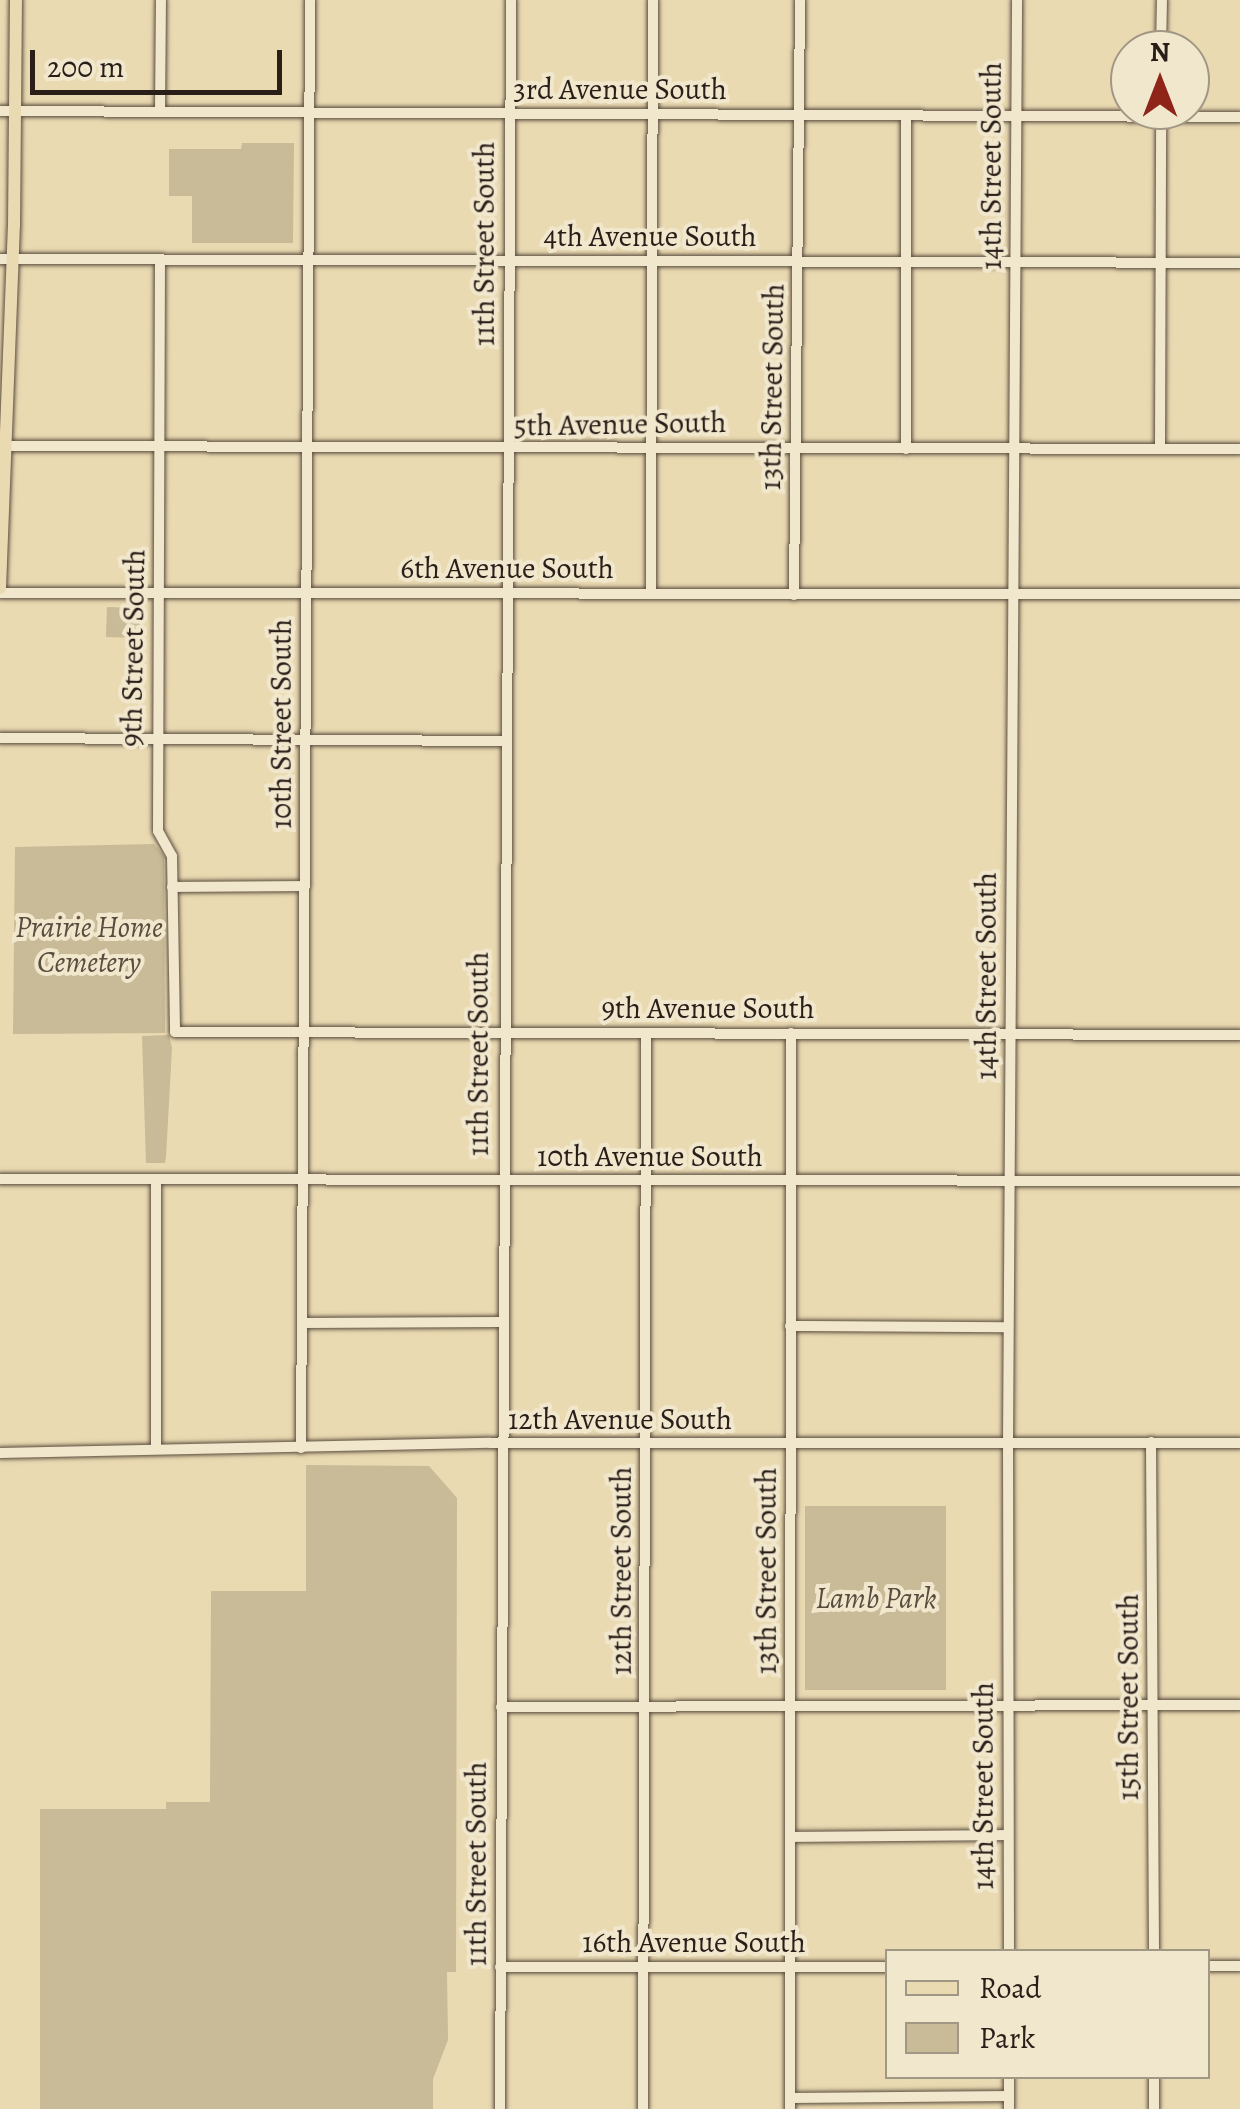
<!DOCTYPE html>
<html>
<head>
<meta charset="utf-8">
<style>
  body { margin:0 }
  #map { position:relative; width:1240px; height:2109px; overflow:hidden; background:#eadab2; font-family:Alegreya,serif }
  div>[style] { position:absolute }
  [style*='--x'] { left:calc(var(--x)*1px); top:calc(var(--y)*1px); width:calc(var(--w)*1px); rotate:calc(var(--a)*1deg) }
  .green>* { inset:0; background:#c9ba98; transform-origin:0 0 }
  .roads { filter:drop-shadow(0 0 2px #5a4d3f) drop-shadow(0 0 2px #5a4d3f) }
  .minor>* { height:10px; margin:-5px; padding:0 5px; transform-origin:5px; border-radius:5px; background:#f1e7cd }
  .major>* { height:12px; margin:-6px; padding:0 6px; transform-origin:6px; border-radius:6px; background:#eadab2 }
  span { translate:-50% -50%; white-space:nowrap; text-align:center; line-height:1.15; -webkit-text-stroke:8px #f1e7cd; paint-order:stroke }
  .street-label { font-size:30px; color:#2a1e19 }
  .park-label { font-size:30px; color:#5a4d3f; font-style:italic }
  .legend { position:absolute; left:885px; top:1949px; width:325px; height:130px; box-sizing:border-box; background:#f1e7cd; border:2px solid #a19785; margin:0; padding:12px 18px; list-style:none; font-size:30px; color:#2a1e19 }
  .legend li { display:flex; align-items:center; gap:20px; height:50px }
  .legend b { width:50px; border:2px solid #a19785 }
  .north { position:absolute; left:1110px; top:30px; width:100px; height:100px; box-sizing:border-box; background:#f1e7cd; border:2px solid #a19785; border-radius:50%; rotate:0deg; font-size:28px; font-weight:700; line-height:40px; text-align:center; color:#2a1e19 }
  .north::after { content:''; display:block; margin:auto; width:35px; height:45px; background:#8f2418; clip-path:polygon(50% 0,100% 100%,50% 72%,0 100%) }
  .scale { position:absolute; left:30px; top:50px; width:252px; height:45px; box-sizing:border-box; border:5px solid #2a1e19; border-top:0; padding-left:12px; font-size:30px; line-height:35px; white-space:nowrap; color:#2a1e19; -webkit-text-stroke:8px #f1e7cd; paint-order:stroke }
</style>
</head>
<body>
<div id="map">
  <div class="green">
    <i style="clip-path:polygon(242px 143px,294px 143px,293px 243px,192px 243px,192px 196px,169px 196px,169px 149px,241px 149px)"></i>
    <i style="left:107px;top:607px;width:37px;height:30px;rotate:2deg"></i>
    <i style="clip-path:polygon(154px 844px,164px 856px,165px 1033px,13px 1034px,15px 847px)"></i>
    <i style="clip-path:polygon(169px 1035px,172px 1048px,166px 1157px,165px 1163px,146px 1163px,142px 1036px)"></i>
    <i style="clip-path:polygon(306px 1465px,429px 1466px,457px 1498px,456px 1972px,447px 1972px,448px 2040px,433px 2079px,433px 2109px,40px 2109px,40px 1809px,166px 1809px,166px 1802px,210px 1802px,211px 1591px,306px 1591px)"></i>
    <i style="left:805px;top:1506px;width:141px;height:184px"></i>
  </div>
  <div class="roads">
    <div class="minor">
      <i style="--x:1161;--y:50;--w:50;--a:-88.9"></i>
      <i style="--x:0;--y:111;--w:1240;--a:0.28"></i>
      <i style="--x:160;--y:112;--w:112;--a:-89.5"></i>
      <i style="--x:0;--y:259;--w:1240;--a:0.18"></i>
      <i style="--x:160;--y:259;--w:572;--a:90.2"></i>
      <i style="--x:158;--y:831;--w:29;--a:61"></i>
      <i style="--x:172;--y:856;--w:176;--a:89"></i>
      <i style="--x:175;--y:1032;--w:1065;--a:0.16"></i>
      <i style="--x:1;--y:446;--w:1239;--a:0.14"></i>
      <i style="--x:1160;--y:448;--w:337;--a:-89.8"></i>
      <i style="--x:906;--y:449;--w:334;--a:-90"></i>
      <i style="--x:0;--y:593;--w:1240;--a:0.05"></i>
      <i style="--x:651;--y:593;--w:593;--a:-89.81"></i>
      <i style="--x:794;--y:595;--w:595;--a:-89.42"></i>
      <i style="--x:0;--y:738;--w:505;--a:0.34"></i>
      <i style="--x:172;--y:887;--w:133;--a:-0.4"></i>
      <i style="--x:0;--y:1179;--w:1240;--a:0.09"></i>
      <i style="--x:302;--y:1323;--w:199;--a:-0.3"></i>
      <i style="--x:790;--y:1326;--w:218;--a:0.3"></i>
      <i style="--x:1151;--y:1442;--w:510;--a:89.66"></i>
      <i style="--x:156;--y:1447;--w:268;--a:-90"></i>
      <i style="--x:301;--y:1448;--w:1448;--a:-89.64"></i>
      <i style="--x:0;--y:1453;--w:490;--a:-1.2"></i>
      <i style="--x:490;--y:1443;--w:750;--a:0"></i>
      <i style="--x:501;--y:1707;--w:739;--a:-0.16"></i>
      <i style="--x:790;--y:1837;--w:217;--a:-0.5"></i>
      <i style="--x:1009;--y:1952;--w:509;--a:-90.11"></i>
      <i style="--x:1008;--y:1443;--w:1443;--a:-89.64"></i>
      <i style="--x:1208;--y:1966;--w:32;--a:0"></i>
      <i style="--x:500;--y:1967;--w:388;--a:0"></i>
      <i style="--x:1154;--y:2076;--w:33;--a:90"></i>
      <i style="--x:790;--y:2098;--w:219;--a:-0.5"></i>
      <i style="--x:500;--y:2109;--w:2109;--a:-89.7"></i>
      <i style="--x:643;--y:2109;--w:1076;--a:-89.84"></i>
      <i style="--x:790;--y:2109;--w:1076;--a:-89.95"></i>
      <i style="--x:1009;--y:2109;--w:33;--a:-90"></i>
    </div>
    <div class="major">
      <i style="--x:0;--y:588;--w:362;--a:-87.8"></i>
      <i style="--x:14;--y:226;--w:226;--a:-89.5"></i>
    </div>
  </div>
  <div class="street-label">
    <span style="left:620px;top:89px">3rd Avenue South</span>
    <span style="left:991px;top:166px;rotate:-90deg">14th Street South</span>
    <span style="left:650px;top:236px">4th Avenue South</span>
    <span style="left:484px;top:244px;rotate:-90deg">11th Street South</span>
    <span style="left:772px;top:387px;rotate:-89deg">13th Street South</span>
    <span style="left:620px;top:424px;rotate:-1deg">5th Avenue South</span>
    <span style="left:507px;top:568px">6th Avenue South</span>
    <span style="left:133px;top:648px;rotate:-89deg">9th Street South</span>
    <span style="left:281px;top:724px;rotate:-90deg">10th Street South</span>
    <span style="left:986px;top:976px;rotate:-90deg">14th Street South</span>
    <span style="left:708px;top:1008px">9th Avenue South</span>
    <span style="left:478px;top:1054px;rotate:-90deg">11th Street South</span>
    <span style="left:650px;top:1156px">10th Avenue South</span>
    <span style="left:620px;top:1419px">12th Avenue South</span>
    <span style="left:621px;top:1571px;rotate:-90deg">12th Street South</span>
    <span style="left:766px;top:1571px;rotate:-90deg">13th Street South</span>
    <span style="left:1128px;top:1697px;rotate:-90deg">15th Street South</span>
    <span style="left:983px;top:1786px;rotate:-90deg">14th Street South</span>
    <span style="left:476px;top:1864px;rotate:-90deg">11th Street South</span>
    <span style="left:694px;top:1942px">16th Avenue South</span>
  </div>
  <div class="park-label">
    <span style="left:89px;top:944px">Prairie Home<br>Cemetery</span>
    <span style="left:876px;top:1598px">Lamb Park</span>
  </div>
  <ul class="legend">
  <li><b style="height:12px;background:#eadab2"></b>Road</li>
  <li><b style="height:28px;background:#c9ba98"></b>Park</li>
  </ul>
  <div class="north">N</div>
  <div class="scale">200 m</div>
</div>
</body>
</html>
